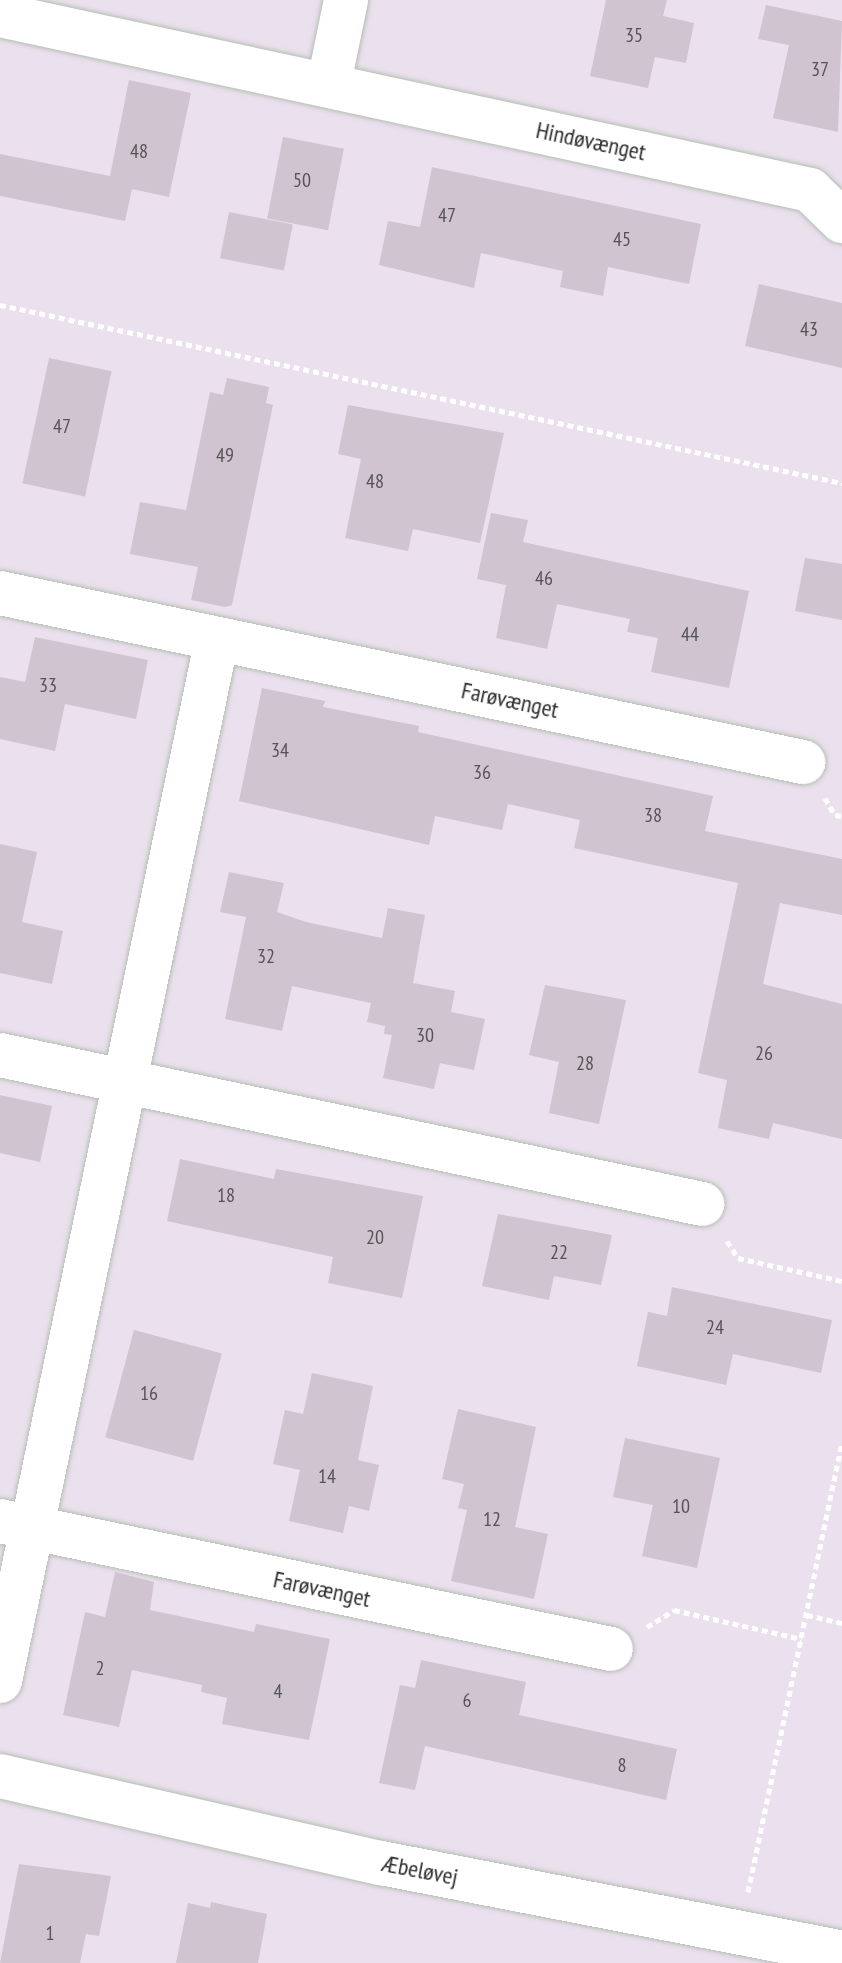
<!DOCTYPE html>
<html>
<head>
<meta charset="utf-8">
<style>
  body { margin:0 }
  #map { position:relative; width:842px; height:1963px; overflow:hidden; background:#ebe0ed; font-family:"PT Sans Narrow",sans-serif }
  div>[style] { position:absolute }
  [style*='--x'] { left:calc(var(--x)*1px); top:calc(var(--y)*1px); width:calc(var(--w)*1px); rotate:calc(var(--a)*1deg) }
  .building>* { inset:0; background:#cfc4d0; transform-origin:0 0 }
  .path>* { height:5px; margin-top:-2.5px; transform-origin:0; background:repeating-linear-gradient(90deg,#fff 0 6px,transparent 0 10px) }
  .roads { filter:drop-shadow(0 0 2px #b3bfb4) drop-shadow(0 0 2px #b3bfb4) }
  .street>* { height:44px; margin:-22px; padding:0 22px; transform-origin:22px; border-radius:22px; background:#fff }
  span { translate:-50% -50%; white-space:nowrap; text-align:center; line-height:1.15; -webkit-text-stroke:8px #fff; paint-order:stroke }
  .number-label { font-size:20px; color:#565356 }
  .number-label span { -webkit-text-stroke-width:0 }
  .street-label { font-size:24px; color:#2d2d2d }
</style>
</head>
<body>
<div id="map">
  <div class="building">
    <i style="clip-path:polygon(606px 0,667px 0,663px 16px,694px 23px,686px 63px,655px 57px,648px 88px,590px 76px)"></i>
    <i style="clip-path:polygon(766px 5px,842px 21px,838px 132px,773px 118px,789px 45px,758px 39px)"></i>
    <i style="clip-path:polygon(129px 80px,191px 93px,169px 197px,132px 189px,125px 221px,0 196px,0 154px,110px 176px)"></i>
    <i style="left:283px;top:137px;width:62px;height:83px;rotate:11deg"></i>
    <i style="clip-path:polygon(432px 167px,701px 224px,689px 284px,608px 267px,603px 296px,560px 287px,563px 271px,481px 253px,474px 288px,379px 265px,388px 221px,420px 227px)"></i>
    <i style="left:229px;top:212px;width:65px;height:47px;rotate:11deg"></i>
    <i style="clip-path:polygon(759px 284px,842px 303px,842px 368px,745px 346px)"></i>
    <i style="left:49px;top:358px;width:64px;height:128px;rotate:12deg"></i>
    <i style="clip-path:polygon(227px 378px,269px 387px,266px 403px,273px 405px,232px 605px,225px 607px,191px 600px,198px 567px,130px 554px,140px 502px,186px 510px,210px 392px,223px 395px)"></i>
    <i style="clip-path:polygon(348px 405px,504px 433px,480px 543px,413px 529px,408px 551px,345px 538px,361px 459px,338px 454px)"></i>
    <i style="clip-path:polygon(491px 513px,528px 520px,523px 542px,749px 591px,729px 688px,651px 672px,658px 638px,627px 632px,630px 619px,557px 604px,547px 649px,496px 638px,506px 585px,477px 579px)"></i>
    <i style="clip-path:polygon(805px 558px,842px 564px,842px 620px,795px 611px)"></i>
    <i style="clip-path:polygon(35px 637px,148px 660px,136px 719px,65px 704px,55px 751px,0 739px,0 677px,25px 682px)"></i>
    <i style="clip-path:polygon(262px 688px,325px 701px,323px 707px,419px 726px,418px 732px,713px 796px,705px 831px,842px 859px,842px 915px,780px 903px,763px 984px,842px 1004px,842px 1139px,773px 1123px,769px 1139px,718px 1128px,727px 1080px,698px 1073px,738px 883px,574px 848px,580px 820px,508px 804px,502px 830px,435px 816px,429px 845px,239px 801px)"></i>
    <i style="clip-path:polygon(0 844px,37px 852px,22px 922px,63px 931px,52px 984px,0 973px)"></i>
    <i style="clip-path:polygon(229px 872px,284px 883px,277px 912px,306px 922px,382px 938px,388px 908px,425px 915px,413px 983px,455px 991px,451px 1012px,485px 1019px,474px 1070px,440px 1063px,434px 1089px,383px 1078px,392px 1035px,384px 1034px,385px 1026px,367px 1022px,371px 1003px,292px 986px,282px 1031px,225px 1019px,246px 917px,220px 912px)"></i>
    <i style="clip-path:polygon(545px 985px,626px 1000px,599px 1124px,549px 1113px,559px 1062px,529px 1055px)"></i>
    <i style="clip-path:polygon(0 1095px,52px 1106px,40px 1162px,0 1153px)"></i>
    <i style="clip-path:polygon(180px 1159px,274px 1179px,276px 1169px,423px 1196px,402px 1298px,328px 1283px,333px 1257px,167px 1221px)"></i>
    <i style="clip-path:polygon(498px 1214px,612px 1235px,601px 1285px,554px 1276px,549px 1300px,482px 1286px)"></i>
    <i style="clip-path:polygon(672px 1287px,832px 1320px,821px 1373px,733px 1354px,726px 1385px,637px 1366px,648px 1312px,667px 1316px)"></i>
    <i style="left:134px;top:1330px;width:91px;height:111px;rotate:15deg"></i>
    <i style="clip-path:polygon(312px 1373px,373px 1386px,358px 1460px,379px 1465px,369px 1511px,349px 1506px,343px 1533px,289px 1521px,300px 1470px,273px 1464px,285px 1410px,303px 1414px)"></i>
    <i style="clip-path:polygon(458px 1409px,536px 1427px,515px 1527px,548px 1534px,534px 1599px,451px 1581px,467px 1510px,458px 1508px,464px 1484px,442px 1479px)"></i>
    <i style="clip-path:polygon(625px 1438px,720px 1458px,697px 1568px,642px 1556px,653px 1505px,613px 1497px)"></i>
    <i style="clip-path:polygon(115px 1572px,154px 1582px,150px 1610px,254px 1632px,256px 1624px,330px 1639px,309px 1740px,222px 1724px,227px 1698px,201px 1692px,202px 1685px,132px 1670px,119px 1727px,63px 1715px,85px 1612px,105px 1617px)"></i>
    <i style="clip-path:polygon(421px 1660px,526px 1682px,519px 1715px,677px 1749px,666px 1800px,425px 1746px,415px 1790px,379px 1783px,400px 1685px,415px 1688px)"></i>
    <i style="clip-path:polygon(19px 1864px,111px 1876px,99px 1936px,86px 1934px,80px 1963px,0 1963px)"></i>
    <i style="clip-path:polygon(211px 1902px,267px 1914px,258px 1963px,176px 1963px,188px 1903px,210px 1908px)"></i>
  </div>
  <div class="path">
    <i style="--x:0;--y:305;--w:861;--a:11.94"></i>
    <i style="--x:825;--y:798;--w:20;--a:60"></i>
    <i style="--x:835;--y:815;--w:7;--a:8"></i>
    <i style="--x:727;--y:1241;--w:20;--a:57"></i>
    <i style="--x:738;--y:1258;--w:107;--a:12.5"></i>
    <i style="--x:807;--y:1615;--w:36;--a:13"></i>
    <i style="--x:647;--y:1627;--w:32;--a:-32"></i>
    <i style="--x:674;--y:1610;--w:131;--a:12.8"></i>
    <i style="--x:748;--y:1892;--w:458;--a:-78.2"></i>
  </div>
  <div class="roads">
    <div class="street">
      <i style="--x:0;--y:15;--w:829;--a:12.19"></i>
      <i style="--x:810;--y:190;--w:45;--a:44.1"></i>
      <i style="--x:329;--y:83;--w:85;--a:-78.4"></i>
      <i style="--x:0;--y:593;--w:821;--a:11.89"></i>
      <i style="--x:0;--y:1055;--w:718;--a:11.98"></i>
      <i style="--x:0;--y:1521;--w:624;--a:11.83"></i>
      <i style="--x:0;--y:1681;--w:1064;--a:-78.24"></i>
      <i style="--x:0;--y:1776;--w:391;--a:12.9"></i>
      <i style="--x:381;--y:1863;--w:470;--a:11"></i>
    </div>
  </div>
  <div class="number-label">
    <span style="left:634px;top:35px">35</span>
    <span style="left:820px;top:69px">37</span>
    <span style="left:139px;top:151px">48</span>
    <span style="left:302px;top:180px">50</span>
    <span style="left:447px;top:215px">47</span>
    <span style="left:622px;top:239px">45</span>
    <span style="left:809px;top:329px">43</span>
    <span style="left:62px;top:426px">47</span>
    <span style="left:225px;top:455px">49</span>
    <span style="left:375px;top:481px">48</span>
    <span style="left:544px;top:578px">46</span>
    <span style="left:690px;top:634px">44</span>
    <span style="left:48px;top:685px">33</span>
    <span style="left:280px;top:750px">34</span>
    <span style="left:482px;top:772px">36</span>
    <span style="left:653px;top:815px">38</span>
    <span style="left:266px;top:956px">32</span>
    <span style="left:425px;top:1035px">30</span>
    <span style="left:764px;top:1053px">26</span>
    <span style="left:585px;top:1063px">28</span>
    <span style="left:226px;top:1195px">18</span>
    <span style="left:375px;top:1237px">20</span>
    <span style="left:559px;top:1252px">22</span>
    <span style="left:715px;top:1327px">24</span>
    <span style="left:149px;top:1393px">16</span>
    <span style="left:327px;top:1476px">14</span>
    <span style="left:681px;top:1506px">10</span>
    <span style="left:492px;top:1519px">12</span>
    <span style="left:100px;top:1668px">2</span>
    <span style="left:278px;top:1691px">4</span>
    <span style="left:467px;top:1700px">6</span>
    <span style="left:622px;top:1765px">8</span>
    <span style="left:50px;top:1933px">1</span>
  </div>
  <div class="street-label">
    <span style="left:591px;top:141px;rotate:12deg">Hindøvænget</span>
    <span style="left:510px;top:700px;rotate:12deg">Farøvænget</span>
    <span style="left:322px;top:1589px;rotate:12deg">Farøvænget</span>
    <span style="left:420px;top:1870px;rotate:11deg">Æbeløvej</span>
  </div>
</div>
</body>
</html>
